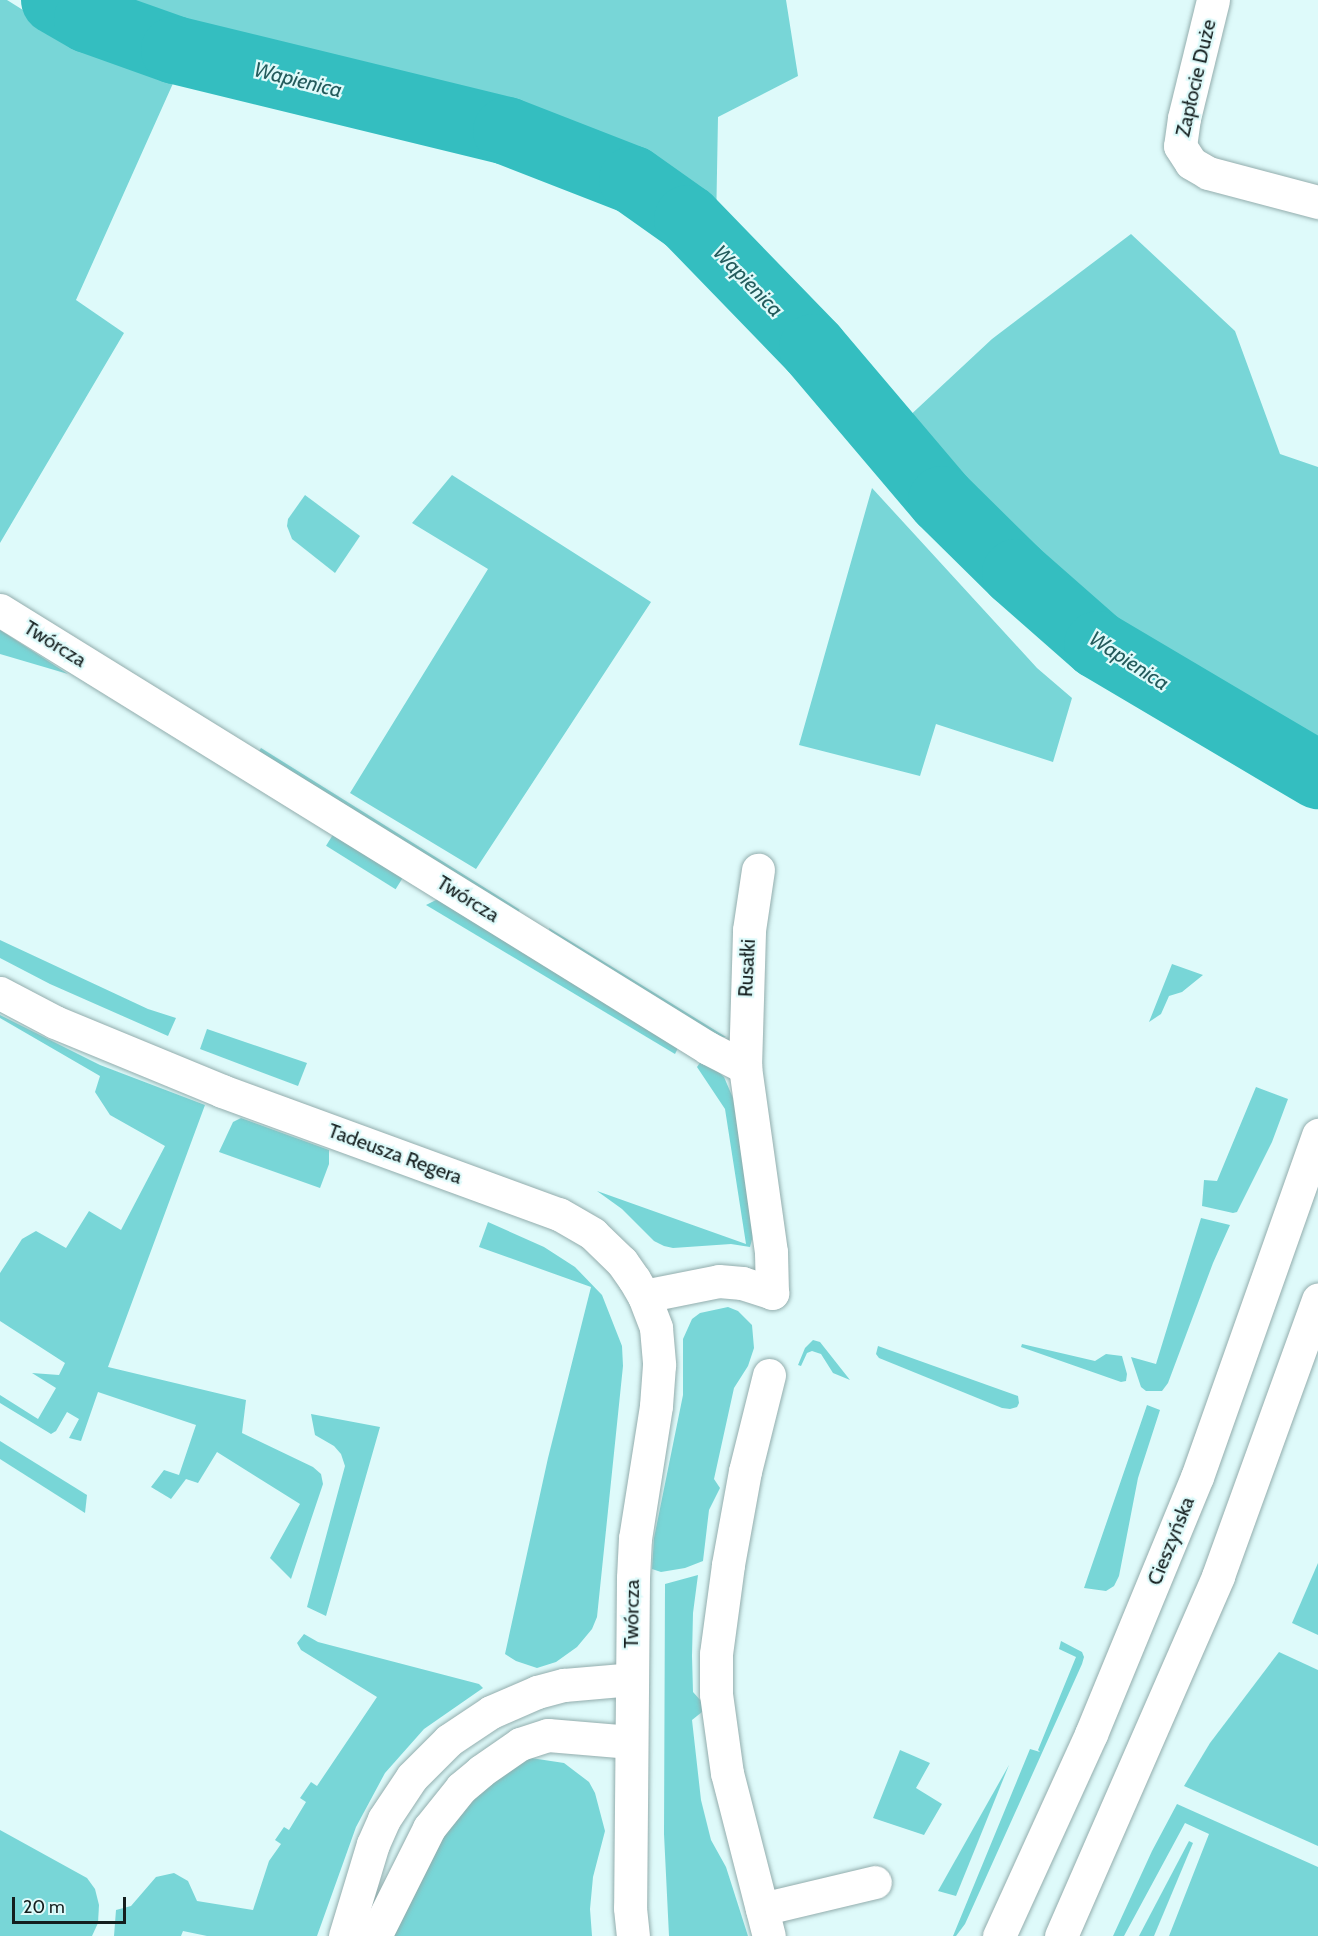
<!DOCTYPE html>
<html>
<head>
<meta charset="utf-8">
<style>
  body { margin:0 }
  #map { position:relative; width:1318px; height:1936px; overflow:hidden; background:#defafa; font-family:Cabin,sans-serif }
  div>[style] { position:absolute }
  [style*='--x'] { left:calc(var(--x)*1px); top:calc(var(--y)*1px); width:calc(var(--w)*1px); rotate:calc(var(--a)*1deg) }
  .green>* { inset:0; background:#78d6d7; transform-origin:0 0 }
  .river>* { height:68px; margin:-34px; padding:0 34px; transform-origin:34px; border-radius:34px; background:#34bec0 }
  .roads { filter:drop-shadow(0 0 2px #93adad) drop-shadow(0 0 2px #93adad) }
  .street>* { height:33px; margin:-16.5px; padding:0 16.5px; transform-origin:16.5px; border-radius:16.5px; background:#fff }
  .secondary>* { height:33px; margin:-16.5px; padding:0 16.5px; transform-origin:16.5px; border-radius:16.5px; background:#fff }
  span { translate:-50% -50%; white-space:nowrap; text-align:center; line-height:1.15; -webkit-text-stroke:4.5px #defafa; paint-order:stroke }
  .street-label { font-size:20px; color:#141e1e }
  .water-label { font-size:21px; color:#245b5c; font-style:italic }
  .scale { position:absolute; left:12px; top:1897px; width:114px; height:27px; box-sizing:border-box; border:3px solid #141e1e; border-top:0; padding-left:8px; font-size:18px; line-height:21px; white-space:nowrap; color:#141e1e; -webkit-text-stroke:4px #defafa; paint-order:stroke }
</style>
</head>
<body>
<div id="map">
  <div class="green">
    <i style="clip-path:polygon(0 0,7px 0,79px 45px,179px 70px,76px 300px,124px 333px,0 543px)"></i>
    <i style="clip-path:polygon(95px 0,786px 0,798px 76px,718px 117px,716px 227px,633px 165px,497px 109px,346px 66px,217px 40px)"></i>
    <i style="clip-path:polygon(1131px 234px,1235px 331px,1280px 454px,1318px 467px,1318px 745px,1301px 738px,1101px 623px,1046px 574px,966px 493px,904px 421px,992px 339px)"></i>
    <i style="clip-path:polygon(452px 475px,651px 602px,476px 869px,350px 793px,488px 569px,412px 523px)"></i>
    <i style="clip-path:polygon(872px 488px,1037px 668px,1072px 698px,1053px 762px,936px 724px,920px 776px,799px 745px)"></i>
    <i style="clip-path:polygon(305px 495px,360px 536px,335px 573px,292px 539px,287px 526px,288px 519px)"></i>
    <i style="clip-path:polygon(0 630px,68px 674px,0 654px)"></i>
    <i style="left:261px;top:748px;width:305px;height:7px;rotate:32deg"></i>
    <i style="left:334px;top:833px;width:82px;height:15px;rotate:32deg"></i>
    <i style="clip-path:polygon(438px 899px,679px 1046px,675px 1054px,426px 905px)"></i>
    <i style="clip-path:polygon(549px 928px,726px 1037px,717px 1037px,551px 940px)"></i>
    <i style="clip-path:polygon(0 940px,148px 1009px,176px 1018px,168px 1036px,50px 984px,0 958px)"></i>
    <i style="clip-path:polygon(1172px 964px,1203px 975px,1182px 992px,1169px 996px,1161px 1014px,1149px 1022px)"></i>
    <i style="clip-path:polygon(0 1015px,100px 1065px,205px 1105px,108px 1367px,246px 1400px,242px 1433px,313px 1467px,321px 1474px,323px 1484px,291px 1579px,270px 1558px,300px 1504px,217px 1452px,198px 1483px,186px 1479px,171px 1499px,151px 1487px,164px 1470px,179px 1475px,196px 1425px,98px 1392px,81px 1441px,69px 1438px,79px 1419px,67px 1412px,56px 1431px,51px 1434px,0 1403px,0 1395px,38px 1419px,56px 1388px,32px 1373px,59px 1375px,65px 1363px,0 1321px,0 1273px,22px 1239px,36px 1231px,66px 1248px,89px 1211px,121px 1230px,165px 1146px,110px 1115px,95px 1092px,100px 1076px,0 1018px)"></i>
    <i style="clip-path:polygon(207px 1029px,307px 1063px,298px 1086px,200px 1049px)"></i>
    <i style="clip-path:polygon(703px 1058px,724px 1077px,736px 1105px,754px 1232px,750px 1247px,731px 1244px,673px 1248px,664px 1246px,654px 1241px,622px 1209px,597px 1191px,746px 1244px,725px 1109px,697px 1067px)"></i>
    <i style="clip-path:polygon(1256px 1087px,1288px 1099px,1272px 1142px,1237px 1212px,1233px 1213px,1202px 1206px,1204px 1180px,1217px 1181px)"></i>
    <i style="clip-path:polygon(241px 1118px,329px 1150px,329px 1164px,320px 1188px,219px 1152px,233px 1122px)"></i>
    <i style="clip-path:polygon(1201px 1218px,1230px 1225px,1213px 1263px,1168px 1383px,1162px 1391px,1146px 1391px,1141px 1387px,1131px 1357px,1156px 1364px)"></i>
    <i style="clip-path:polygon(488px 1222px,544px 1247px,575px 1267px,602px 1295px,622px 1346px,623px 1366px,597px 1617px,592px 1629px,577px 1647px,556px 1662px,537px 1668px,516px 1661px,505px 1654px,548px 1458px,591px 1287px,479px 1247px)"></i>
    <i style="clip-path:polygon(728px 1307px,738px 1311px,752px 1325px,754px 1348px,748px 1366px,734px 1388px,714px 1479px,720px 1488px,709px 1510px,703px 1561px,685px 1568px,661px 1572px,652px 1569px,654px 1538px,683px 1395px,683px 1339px,692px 1319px,700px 1313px)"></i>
    <i style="clip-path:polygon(813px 1340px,820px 1342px,850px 1380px,833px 1373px,821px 1354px,812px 1351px,807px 1353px,801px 1366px,798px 1365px,805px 1348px)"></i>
    <i style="clip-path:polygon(1022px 1344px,1095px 1361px,1106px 1354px,1122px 1356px,1127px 1374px,1126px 1381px,1121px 1382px,1021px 1347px)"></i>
    <i style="clip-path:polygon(878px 1346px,1018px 1396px,1019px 1403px,1017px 1407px,1010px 1409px,1002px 1408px,879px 1358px,876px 1354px)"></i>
    <i style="clip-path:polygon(1147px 1405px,1160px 1410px,1138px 1478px,1119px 1576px,1114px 1586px,1106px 1591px,1084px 1588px)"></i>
    <i style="clip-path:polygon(311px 1414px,380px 1427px,326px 1616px,307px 1607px,345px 1466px,341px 1454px,334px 1446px,315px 1435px)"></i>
    <i style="clip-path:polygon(0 1441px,87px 1495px,85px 1513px,0 1459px)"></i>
    <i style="clip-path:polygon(1318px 1563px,1318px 1635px,1292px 1623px)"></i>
    <i style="clip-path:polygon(698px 1575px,693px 1613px,692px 1656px,693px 1692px,702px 1702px,702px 1712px,692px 1720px,701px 1800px,711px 1840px,726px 1867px,748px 1936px,669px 1936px,664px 1834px,665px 1584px)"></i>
    <i style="clip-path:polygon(304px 1634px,318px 1642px,479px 1684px,483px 1688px,424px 1729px,385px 1773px,356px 1827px,317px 1936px,207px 1936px,183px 1931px,181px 1936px,114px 1936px,116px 1910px,131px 1906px,156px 1877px,174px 1873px,188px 1881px,197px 1901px,253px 1910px,269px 1861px,281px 1844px,275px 1840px,284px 1827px,289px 1830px,306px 1802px,300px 1798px,311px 1782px,317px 1786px,377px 1697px,301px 1650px,297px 1643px)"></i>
    <i style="clip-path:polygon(1061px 1641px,1082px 1652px,1084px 1657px,1082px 1664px,965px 1924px,956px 1936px,953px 1936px,1030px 1749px,1040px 1752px,1038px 1750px,1076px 1657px,1059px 1649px)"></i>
    <i style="clip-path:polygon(1279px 1652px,1318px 1670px,1318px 1846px,1184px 1786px,1210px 1743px)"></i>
    <i style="clip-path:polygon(900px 1750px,930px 1763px,916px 1788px,942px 1804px,924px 1835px,873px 1818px)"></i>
    <i style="clip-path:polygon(531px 1758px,564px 1763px,589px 1782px,595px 1793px,605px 1831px,593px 1877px,590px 1909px,592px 1936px,393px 1936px,436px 1844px,474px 1794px,514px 1764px)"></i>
    <i style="clip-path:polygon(1009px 1765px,956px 1896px,938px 1891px)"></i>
    <i style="clip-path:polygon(1177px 1804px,1318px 1867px,1318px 1936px,1169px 1936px,1209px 1834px,1185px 1823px,1124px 1936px,1113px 1936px,1152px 1851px)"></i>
    <i style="clip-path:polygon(0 1830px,87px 1878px,95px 1889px,99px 1905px,98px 1923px,92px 1936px,0 1936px)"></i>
    <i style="clip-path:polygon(1189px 1841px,1193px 1843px,1154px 1936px,1139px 1936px)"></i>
  </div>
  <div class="river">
    <i style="--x:55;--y:0;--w:38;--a:30"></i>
    <i style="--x:88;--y:19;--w:92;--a:19.6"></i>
    <i style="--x:175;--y:50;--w:342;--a:13.7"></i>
    <i style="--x:507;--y:131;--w:135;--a:21.3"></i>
    <i style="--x:633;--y:180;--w:67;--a:35.3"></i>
    <i style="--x:688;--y:219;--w:180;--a:45.9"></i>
    <i style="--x:813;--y:348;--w:199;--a:49.7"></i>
    <i style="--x:942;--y:500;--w:104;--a:44.6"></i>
    <i style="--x:1016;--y:573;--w:109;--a:41.3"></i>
    <i style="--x:1098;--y:645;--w:256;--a:30.6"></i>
  </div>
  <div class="roads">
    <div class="street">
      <i style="--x:1213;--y:0;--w:122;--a:103.8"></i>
      <i style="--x:1184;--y:118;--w:28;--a:98"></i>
      <i style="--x:1180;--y:146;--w:20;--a:57"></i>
      <i style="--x:1191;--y:163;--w:20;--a:30"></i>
      <i style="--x:1208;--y:173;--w:114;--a:14.8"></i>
      <i style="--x:0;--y:610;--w:833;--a:31.74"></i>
      <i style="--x:708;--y:1048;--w:42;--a:27.2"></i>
      <i style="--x:0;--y:993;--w:62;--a:27.8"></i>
      <i style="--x:55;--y:1022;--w:181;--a:22.4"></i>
      <i style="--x:222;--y:1091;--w:359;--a:20.1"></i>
      <i style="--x:559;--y:1214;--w:39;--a:30"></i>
      <i style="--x:593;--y:1234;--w:40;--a:44"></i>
      <i style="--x:622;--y:1262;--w:21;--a:55"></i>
      <i style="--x:634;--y:1279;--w:20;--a:60"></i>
      <i style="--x:644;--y:1296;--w:34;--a:69"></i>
      <i style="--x:656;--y:1328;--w:37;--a:85"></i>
      <i style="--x:659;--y:1365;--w:41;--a:94.2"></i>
      <i style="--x:656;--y:1406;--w:134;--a:99"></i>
      <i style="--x:635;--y:1538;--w:40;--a:92.9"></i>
      <i style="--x:633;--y:1578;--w:330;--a:90.5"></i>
      <i style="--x:630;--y:1908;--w:28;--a:84"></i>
      <i style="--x:644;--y:1296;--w:76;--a:-11.3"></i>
      <i style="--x:719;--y:1281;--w:23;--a:5"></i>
      <i style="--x:742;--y:1283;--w:32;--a:18"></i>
      <i style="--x:772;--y:1293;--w:41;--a:-91.4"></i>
      <i style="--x:771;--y:1252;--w:187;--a:-98"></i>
      <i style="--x:745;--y:1067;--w:137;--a:-88.3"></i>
      <i style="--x:749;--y:930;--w:61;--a:-81.5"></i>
      <i style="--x:769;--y:1375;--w:99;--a:104"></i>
      <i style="--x:745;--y:1471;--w:96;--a:100.3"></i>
      <i style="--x:728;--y:1565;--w:90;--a:97.7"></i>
      <i style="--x:716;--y:1654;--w:40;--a:90"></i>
      <i style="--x:716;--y:1694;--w:80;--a:82.1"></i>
      <i style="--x:727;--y:1773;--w:168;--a:75.6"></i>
      <i style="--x:762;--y:1909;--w:116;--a:-13.4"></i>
      <i style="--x:345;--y:1936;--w:96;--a:-73.1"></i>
      <i style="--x:373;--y:1844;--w:27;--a:-66"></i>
      <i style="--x:384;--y:1819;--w:50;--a:-56.3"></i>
      <i style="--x:412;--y:1777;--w:52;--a:-45"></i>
      <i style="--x:449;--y:1740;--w:50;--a:-33.7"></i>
      <i style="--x:491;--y:1712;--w:50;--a:-23.5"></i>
      <i style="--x:537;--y:1692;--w:28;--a:-15"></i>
      <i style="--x:564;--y:1685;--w:68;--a:-5"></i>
      <i style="--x:375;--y:1936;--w:121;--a:-63.4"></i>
      <i style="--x:429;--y:1828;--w:51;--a:-51.3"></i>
      <i style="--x:461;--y:1788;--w:26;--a:-40"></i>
      <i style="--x:481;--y:1771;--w:47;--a:-34.7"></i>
      <i style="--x:520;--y:1744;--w:29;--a:-18"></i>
      <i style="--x:548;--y:1735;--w:83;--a:4.8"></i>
    </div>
    <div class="secondary">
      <i style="--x:999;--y:1936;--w:222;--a:-65.5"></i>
      <i style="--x:1091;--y:1734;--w:278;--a:-67.6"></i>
      <i style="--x:1197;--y:1477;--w:363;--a:-70.5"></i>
      <i style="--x:1061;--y:1936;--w:393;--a:-66.4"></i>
      <i style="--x:1218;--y:1576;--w:294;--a:-70.1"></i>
    </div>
  </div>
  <div class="street-label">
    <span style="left:1196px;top:78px;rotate:-77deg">Zapłocie Duże</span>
    <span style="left:55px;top:644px;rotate:32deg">Twórcza</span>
    <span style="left:468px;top:899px;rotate:32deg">Twórcza</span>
    <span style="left:747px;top:968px;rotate:-87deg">Rusałki</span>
    <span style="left:395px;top:1154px;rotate:20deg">Tadeusza Regera</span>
    <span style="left:1171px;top:1541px;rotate:-68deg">Cieszyńska</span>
    <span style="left:632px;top:1614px;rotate:-89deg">Twórcza</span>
  </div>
  <div class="water-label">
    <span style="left:298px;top:80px;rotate:14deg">Wapienica</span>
    <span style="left:748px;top:281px;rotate:46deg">Wapienica</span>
    <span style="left:1129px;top:661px;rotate:33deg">Wapienica</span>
  </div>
  <div class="scale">20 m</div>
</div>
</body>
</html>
